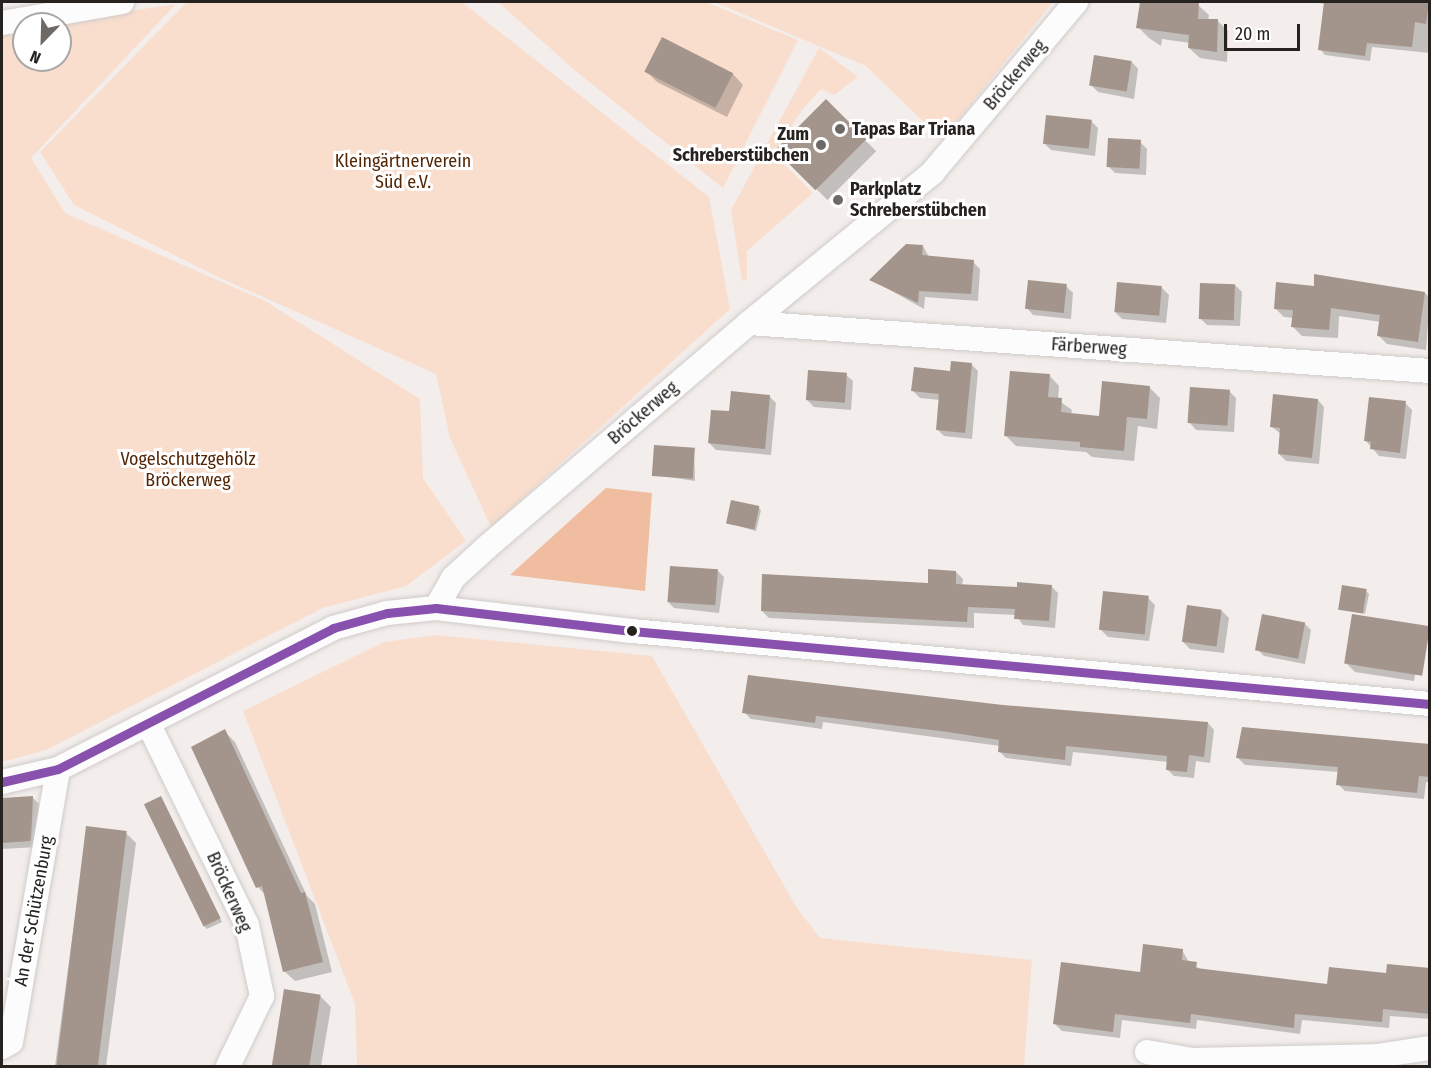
<!DOCTYPE html>
<html>
<head>
<meta charset="utf-8">
<style>
  body { margin:0 }
  #map { position:relative; width:1431px; height:1068px; overflow:hidden; background:#f3eeec; font-family:"Fira Sans Condensed",sans-serif }
  div>[style] { position:absolute }
  [style*='--x'] { left:calc(var(--x)*1px); top:calc(var(--y)*1px); width:calc(var(--w)*1px); rotate:calc(var(--a)*1deg) }
  .green>* { inset:0; background:#f9dece }
  .water>* { inset:0; background:#f0bda0 }
  .shadow>* { inset:0; background:#0003; transform-origin:0 0 }
  .building>* { inset:0; background:#a4958c; transform-origin:0 0 }
  .roads { filter:drop-shadow(0 0 2px #cfcbc9) drop-shadow(0 0 2px #cfcbc9) }
  .street>* { height:24px; margin:-12px; padding:0 12px; transform-origin:12px; border-radius:12px; background:#fdfcfc }
  .bus-1>* { height:9px; margin:-4.5px; padding:0 4.5px; transform-origin:4.5px; border-radius:4.5px; background:#8951ae }
  .dots>* { width:16px; height:16px; translate:-50% -50%; box-sizing:border-box; border:3px solid #fff; border-radius:50% }
  span { translate:-50% -50%; white-space:nowrap; text-align:center; line-height:1.15; -webkit-text-stroke:6px #fff; paint-order:stroke }
  .street-label { font-size:18px; color:#252220 }
  .poi-label { font-size:18px; color:#252220; font-weight:700 }
  .left { translate:0 -50%; text-align:left }
  .right { translate:-100% -50%; text-align:right }
  .park-label { font-size:18px; color:#542707 }
  .frame { position:absolute; inset:0; border:3px solid #252220; pointer-events:none }
  .north { position:absolute; left:12px; top:12px; width:60px; height:60px; box-sizing:border-box; background:#fff; border:2px solid #a8a7a6; border-radius:50%; rotate:203deg; font-size:16px; font-weight:700; line-height:24px; text-align:center; color:#252220 }
  .north::after { content:''; display:block; margin:auto; width:21px; height:27px; background:#6d6967; clip-path:polygon(50% 0,100% 100%,50% 72%,0 100%) }
  .scale { position:absolute; left:1224px; top:24px; width:76px; height:27px; box-sizing:border-box; border:3px solid #252220; border-top:0; padding-left:8px; font-size:18px; line-height:21px; white-space:nowrap; color:#252220; -webkit-text-stroke:4px #fff; paint-order:stroke }
</style>
</head>
<body>
<div id="map">
  <div class="green">
    <i style="clip-path:polygon(187px 2px,462px 2px,709px 197px,730px 309px,491px 527px,450px 438px,436px 374px,218px 277px,74px 205px,40px 152px)"></i>
    <i style="clip-path:polygon(evenodd,498px 2px,706px 2px,798px 40px,723px 188px,578px 73px,498px 2px,645px 72px,733px 73px,716px 108px,645px 72px)"></i>
    <i style="clip-path:polygon(714px 2px,1053px 2px,942px 140px,866px 66px)"></i>
    <i style="clip-path:polygon(176px 4px,31px 158px,65px 213px,265px 301px,420px 399px,423px 478px,466px 541px,406px 586px,323px 608px,46px 750px,2px 762px,2px 31px,24px 27px,24px 60px,60px 60px,60px 24px,45px 24px)"></i>
    <i style="clip-path:polygon(819px 48px,858px 77px,834px 95px,821px 89px,803px 109px,773px 153px,813px 193px,747px 251px,747px 280px,742px 281px,731px 210px)"></i>
    <i style="clip-path:polygon(436px 635px,652px 656px,797px 908px,820px 938px,1032px 960px,1024px 1066px,357px 1066px,355px 1004px,243px 711px,384px 642px)"></i>
  </div>
  <div class="water">
    <i style="clip-path:polygon(606px 488px,652px 493px,645px 591px,510px 575px)"></i>
  </div>
  <div class="shadow">
    <i style="clip-path:polygon(1141px 2px,1198px 5px,1209px 15px,1208px 21px,1218px 21px,1228px 31px,1227px 62px,1200px 58px,1189px 48px,1190px 43px,1162px 39px,1161px 46px,1149px 38px,1138px 27px)"></i>
    <i style="clip-path:polygon(1310px 2px,1430px 2px,1430px 53px,1372px 47px,1370px 61px,1325px 55px,1320px 49px,1326px 4px)"></i>
    <i style="clip-path:polygon(1132px 62px,1138px 69px,1134px 99px,1098px 92px,1091px 85px)"></i>
    <i style="clip-path:polygon(647px 72px,733px 74px,743px 85px,727px 117px,657px 82px)"></i>
    <i style="left:826px;top:101px;width:71px;height:69px;rotate:45deg"></i>
    <i style="clip-path:polygon(1091px 121px,1098px 128px,1095px 156px,1051px 150px,1044px 143px)"></i>
    <i style="clip-path:polygon(1140px 142px,1147px 149px,1146px 175px,1115px 173px,1108px 166px)"></i>
    <i style="clip-path:polygon(923px 246px,929px 257px,973px 262px,980px 269px,978px 301px,925px 297px,924px 309px,872px 280px)"></i>
    <i style="clip-path:polygon(1235px 285px,1242px 292px,1240px 326px,1207px 325px,1200px 318px)"></i>
    <i style="clip-path:polygon(1066px 286px,1073px 293px,1071px 319px,1033px 315px,1027px 308px)"></i>
    <i style="clip-path:polygon(1162px 288px,1169px 295px,1166px 323px,1122px 319px,1115px 312px)"></i>
    <i style="clip-path:polygon(1425px 293px,1430px 298px,1426px 350px,1387px 344px,1378px 335px,1381px 322px,1339px 316px,1338px 338px,1302px 336px,1293px 327px,1294px 318px,1284px 317px,1275px 308px)"></i>
    <i style="clip-path:polygon(971px 364px,978px 371px,972px 439px,944px 436px,937px 429px,940px 400px,920px 398px,913px 391px)"></i>
    <i style="clip-path:polygon(846px 375px,853px 381px,851px 410px,814px 407px,807px 400px)"></i>
    <i style="clip-path:polygon(1049px 375px,1059px 386px,1058px 400px,1072px 410px,1071px 415px,1100px 417px,1149px 387px,1160px 398px,1157px 429px,1138px 426px,1134px 461px,1092px 457px,1086px 452px,1016px 446px,1006px 436px)"></i>
    <i style="clip-path:polygon(1229px 391px,1236px 398px,1234px 432px,1196px 430px,1190px 423px)"></i>
    <i style="clip-path:polygon(769px 396px,776px 403px,771px 455px,716px 450px,709px 443px,730px 413px)"></i>
    <i style="clip-path:polygon(1318px 400px,1324px 407px,1319px 464px,1286px 461px,1279px 454px,1281px 434px,1272px 427px)"></i>
    <i style="clip-path:polygon(1405px 403px,1412px 410px,1406px 459px,1379px 456px,1366px 441px)"></i>
    <i style="clip-path:polygon(694px 449px,695px 481px,654px 475px)"></i>
    <i style="clip-path:polygon(758px 507px,761px 510px,756px 531px,728px 523px)"></i>
    <i style="clip-path:polygon(717px 570px,724px 577px,719px 613px,674px 608px,667px 601px)"></i>
    <i style="clip-path:polygon(956px 572px,963px 579px,962px 586px,1018px 589px,1051px 586px,1058px 593px,1055px 628px,1023px 625px,1016px 615px,974px 613px,974px 628px,769px 618px,762px 611px,929px 584px)"></i>
    <i style="clip-path:polygon(1366px 591px,1369px 594px,1365px 614px,1339px 608px)"></i>
    <i style="clip-path:polygon(1148px 598px,1155px 605px,1149px 641px,1108px 637px,1101px 630px)"></i>
    <i style="clip-path:polygon(1222px 611px,1229px 618px,1224px 653px,1190px 649px,1183px 642px)"></i>
    <i style="clip-path:polygon(1304px 623px,1311px 630px,1305px 664px,1264px 656px,1257px 649px)"></i>
    <i style="clip-path:polygon(1346px 663px,1416px 669px,1414px 681px,1355px 672px)"></i>
    <i style="clip-path:polygon(1003px 707px,1208px 723px,1214px 730px,1210px 763px,1196px 761px,1194px 778px,1174px 776px,1167px 769px,1168px 762px,1073px 752px,1071px 766px,1006px 758px,999px 751px,1000px 746px,823px 722px,822px 729px,751px 719px,744px 712px)"></i>
    <i style="clip-path:polygon(224px 731px,235px 742px,307px 896px,315px 904px,332px 972px,295px 981px,284px 971px,266px 896px,258px 887px)"></i>
    <i style="clip-path:polygon(1430px 745px,1430px 782px,1426px 782px,1424px 799px,1345px 791px,1338px 784px,1339px 772px,1245px 765px,1238px 758px)"></i>
    <i style="clip-path:polygon(32px 797px,39px 804px,38px 847px,2px 849px,2px 799px)"></i>
    <i style="clip-path:polygon(161px 798px,222px 922px,207px 929px,204px 926px)"></i>
    <i style="clip-path:polygon(87px 827px,126px 833px,136px 843px,106px 1066px,55px 1066px)"></i>
    <i style="clip-path:polygon(1182px 950px,1189px 962px,1202px 970px,1329px 986px,1430px 970px,1430px 1019px,1390px 1016px,1389px 1028px,1302px 1020px,1300px 1034px,1197px 1020px,1196px 1029px,1122px 1020px,1120px 1038px,1062px 1031px,1055px 1024px)"></i>
    <i style="clip-path:polygon(285px 990px,320px 996px,331px 1007px,321px 1066px,273px 1066px)"></i>
  </div>
  <div class="building">
    <i style="clip-path:polygon(1140px 2px,1199px 2px,1198px 19px,1218px 19px,1217px 52px,1188px 48px,1189px 35px,1136px 28px)"></i>
    <i style="clip-path:polygon(1324px 2px,1429px 2px,1426px 24px,1415px 22px,1412px 47px,1367px 43px,1365px 56px,1318px 50px)"></i>
    <i style="left:662px;top:37px;width:80px;height:39px;rotate:27deg"></i>
    <i style="left:1094px;top:55px;width:38px;height:31px;rotate:9deg"></i>
    <i style="left:826px;top:99px;width:57px;height:72px;rotate:45deg"></i>
    <i style="left:1046px;top:115px;width:46px;height:29px;rotate:6deg"></i>
    <i style="left:1108px;top:138px;width:33px;height:29px;rotate:3deg"></i>
    <i style="clip-path:polygon(906px 244px,923px 245px,922px 255px,974px 260px,971px 294px,919px 291px,918px 303px,869px 280px)"></i>
    <i style="clip-path:polygon(1314px 274px,1425px 292px,1418px 342px,1377px 336px,1380px 315px,1331px 308px,1329px 330px,1291px 327px,1293px 310px,1274px 309px,1276px 282px,1314px 286px)"></i>
    <i style="left:1028px;top:280px;width:39px;height:29px;rotate:6deg"></i>
    <i style="left:1117px;top:282px;width:45px;height:30px;rotate:5deg"></i>
    <i style="left:1200px;top:283px;width:35px;height:36px;rotate:2deg"></i>
    <i style="clip-path:polygon(951px 361px,972px 363px,965px 433px,936px 430px,939px 394px,911px 391px,914px 367px,950px 371px)"></i>
    <i style="left:808px;top:370px;width:39px;height:30px;rotate:4deg"></i>
    <i style="clip-path:polygon(1010px 371px,1050px 374px,1048px 397px,1062px 398px,1061px 412px,1099px 416px,1102px 381px,1150px 386px,1147px 419px,1127px 417px,1124px 451px,1080px 447px,1080px 442px,1004px 436px)"></i>
    <i style="left:1190px;top:387px;width:40px;height:36px;rotate:4deg"></i>
    <i style="clip-path:polygon(731px 391px,770px 395px,765px 449px,708px 443px,711px 410px,729px 411px)"></i>
    <i style="clip-path:polygon(1273px 394px,1318px 399px,1312px 458px,1278px 454px,1280px 428px,1270px 427px)"></i>
    <i style="clip-path:polygon(1369px 397px,1406px 401px,1400px 453px,1370px 449px,1371px 442px,1364px 441px)"></i>
    <i style="left:654px;top:445px;width:41px;height:31px;rotate:4deg"></i>
    <i style="left:731px;top:500px;width:29px;height:24px;rotate:12deg"></i>
    <i style="left:670px;top:566px;width:48px;height:36px;rotate:4deg"></i>
    <i style="clip-path:polygon(928px 569px,956px 571px,956px 584px,1017px 587px,1017px 582px,1052px 585px,1049px 621px,1014px 619px,1015px 609px,968px 607px,967px 622px,761px 611px,762px 574px,928px 583px)"></i>
    <i style="left:1342px;top:585px;width:25px;height:25px;rotate:9deg"></i>
    <i style="left:1103px;top:591px;width:46px;height:39px;rotate:6deg"></i>
    <i style="left:1187px;top:605px;width:35px;height:37px;rotate:8deg"></i>
    <i style="left:1262px;top:614px;width:44px;height:37px;rotate:11deg"></i>
    <i style="left:1352px;top:614px;width:79px;height:50px;rotate:9deg"></i>
    <i style="clip-path:polygon(748px 675px,1003px 705px,1208px 722px,1204px 757px,1189px 755px,1187px 772px,1166px 770px,1167px 756px,1066px 746px,1065px 760px,998px 752px,999px 740px,948px 732px,816px 716px,815px 723px,742px 713px)"></i>
    <i style="clip-path:polygon(1242px 727px,1430px 744px,1430px 777px,1419px 776px,1417px 793px,1336px 785px,1338px 767px,1236px 758px)"></i>
    <i style="clip-path:polygon(225px 729px,301px 893px,305px 892px,323px 962px,283px 972px,262px 886px,256px 888px,191px 747px)"></i>
    <i style="clip-path:polygon(33px 796px,31px 841px,2px 843px,2px 798px)"></i>
    <i style="left:161px;top:796px;width:136px;height:19px;rotate:64deg"></i>
    <i style="left:86px;top:826px;width:41px;height:242px;rotate:7deg"></i>
    <i style="clip-path:polygon(1143px 944px,1183px 949px,1182px 960px,1197px 962px,1196px 968px,1327px 984px,1329px 967px,1386px 973px,1387px 964px,1430px 968px,1430px 1014px,1383px 1009px,1382px 1022px,1295px 1014px,1294px 1028px,1191px 1014px,1190px 1023px,1115px 1014px,1113px 1032px,1053px 1024px,1061px 962px,1140px 972px)"></i>
    <i style="left:284px;top:989px;width:37px;height:78px;rotate:9deg"></i>
  </div>
  <div class="roads">
    <div class="street">
      <i style="--x:2;--y:23;--w:122;--a:-9.9"></i>
      <i style="--x:749;--y:323;--w:683;--a:4.03"></i>
      <i style="--x:436;--y:608;--w:34;--a:-60"></i>
      <i style="--x:453;--y:578;--w:47;--a:-42.4"></i>
      <i style="--x:488;--y:546;--w:343;--a:-40.5"></i>
      <i style="--x:749;--y:323;--w:237;--a:-39.3"></i>
      <i style="--x:932;--y:173;--w:224;--a:-49.9"></i>
      <i style="--x:148;--y:723;--w:225;--a:63.9"></i>
      <i style="--x:247;--y:925;--w:73;--a:78.1"></i>
      <i style="--x:262;--y:996;--w:78;--a:115.9"></i>
      <i style="--x:2;--y:782;--w:57;--a:-13.1"></i>
      <i style="--x:58;--y:769;--w:309;--a:-27.1"></i>
      <i style="--x:333;--y:628;--w:56;--a:-15.5"></i>
      <i style="--x:387;--y:613;--w:49;--a:-5.8"></i>
      <i style="--x:436;--y:608;--w:197;--a:6.7"></i>
      <i style="--x:632;--y:631;--w:801;--a:5.23"></i>
      <i style="--x:2;--y:1047;--w:10;--a:-29"></i>
      <i style="--x:11;--y:1042;--w:277;--a:-80.2"></i>
      <i style="--x:1147;--y:1052;--w:46;--a:10.1"></i>
      <i style="--x:1192;--y:1060;--w:185;--a:-1.2"></i>
      <i style="--x:1377;--y:1056;--w:54;--a:-8.6"></i>
    </div>
  </div>
  <div class="bus-1">
    <i style="--x:2;--y:782;--w:57;--a:-13.1"></i>
    <i style="--x:58;--y:769;--w:309;--a:-27.1"></i>
    <i style="--x:333;--y:628;--w:56;--a:-15.5"></i>
    <i style="--x:387;--y:613;--w:49;--a:-5.8"></i>
    <i style="--x:436;--y:608;--w:197;--a:6.7"></i>
    <i style="--x:632;--y:631;--w:801;--a:5.23"></i>
  </div>
  <div class="dots">
    <i style="left:840px;top:129px;background:#6d6967"></i>
    <i style="left:821px;top:145px;background:#6d6967"></i>
    <i style="left:838px;top:200px;background:#6d6967"></i>
    <i style="left:632px;top:631px;background:#252220"></i>
  </div>
  <div class="street-label">
    <span style="left:1015px;top:75px;rotate:-50deg">Bröckerweg</span>
    <span style="left:1089px;top:347px;rotate:4deg">Färberweg</span>
    <span style="left:643px;top:413px;rotate:-41deg">Bröckerweg</span>
    <span style="left:229px;top:892px;rotate:66deg">Bröckerweg</span>
    <span style="left:34px;top:911px;rotate:-80deg">An der Schützenburg</span>
  </div>
  <div class="poi-label">
    <span class="left" style="left:852px;top:129px">Tapas Bar Triana</span>
    <span class="right" style="left:809px;top:145px">Zum<br>Schreberstübchen</span>
    <span class="left" style="left:850px;top:200px">Parkplatz<br>Schreberstübchen</span>
  </div>
  <div class="park-label">
    <span style="left:403px;top:172px">Kleingärtnerverein<br>Süd e.V.</span>
    <span style="left:188px;top:470px">Vogelschutzgehölz<br>Bröckerweg</span>
  </div>
  <div class="frame"></div>
  <div class="north">N</div>
  <div class="scale">20 m</div>
</div>
</body>
</html>
